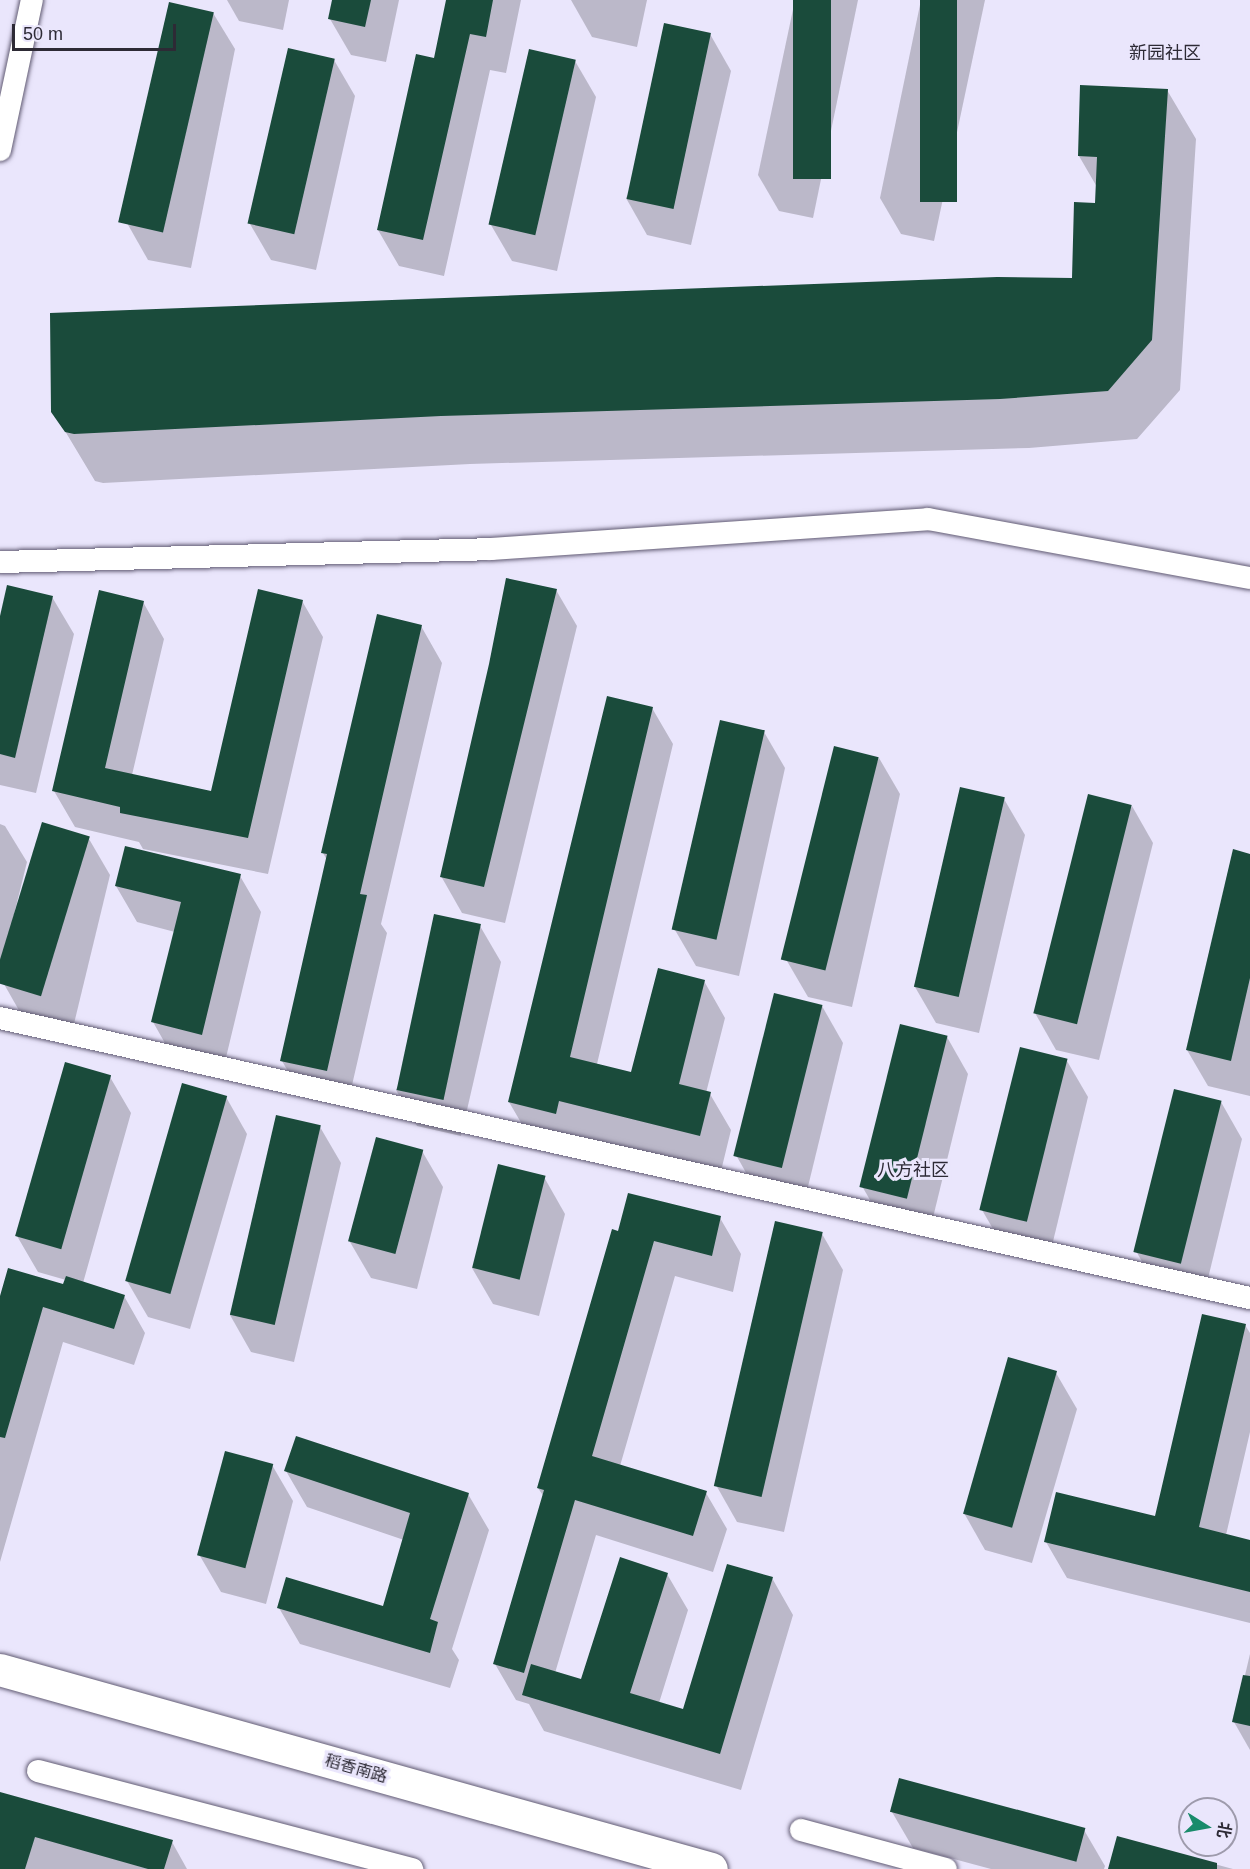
<!DOCTYPE html>
<html>
<head>
<meta charset="utf-8">
<style>
  body { margin:0 }
  #map { position:relative; width:1250px; height:1869px; overflow:hidden; background:#eae6fc; font-family:Helvetica,"Noto Sans SC",sans-serif }
  div>[style] { position:absolute }
  [style*='--x'] { left:calc(var(--x)*1px); top:calc(var(--y)*1px); width:calc(var(--w)*1px); rotate:calc(var(--a)*1deg) }
  .shadow>* { inset:0; background:#0003 }
  .building>* { inset:0; background:#1a4b3b; transform-origin:0 0 }
  .roads { filter:drop-shadow(0 0 2px #615b73) drop-shadow(0 0 2px #615b73) }
  .minor>* { height:22px; margin:-11px; padding:0 11px; transform-origin:11px; border-radius:11px; background:#fff }
  .secondary>* { height:32px; margin:-16px; padding:0 16px; transform-origin:16px; border-radius:16px; background:#fff }
  span { translate:-50% -50%; white-space:nowrap; text-align:center; line-height:1.15; -webkit-text-stroke:6px #eae6fc; paint-order:stroke }
  .street-label { font-size:16px; color:#2d2a35 }
  .neighbourhood-label { font-size:18px; color:#2d2a35 }
  .north { position:absolute; left:1178px; top:1797px; width:60px; height:60px; box-sizing:border-box; background:#eae6fc; border:2px solid #9e9bac; border-radius:50%; rotate:101deg; font-size:16px; font-weight:700; line-height:24px; text-align:center; color:#2d2a35 }
  .north::after { content:''; display:block; margin:auto; width:21px; height:27px; background:#198b6b; clip-path:polygon(50% 0,100% 100%,50% 72%,0 100%) }
  .scale { position:absolute; left:12px; top:24px; width:164px; height:27px; box-sizing:border-box; border:3px solid #2d2a35; border-top:0; padding-left:8px; font-size:18px; line-height:21px; white-space:nowrap; color:#2d2a35; -webkit-text-stroke:4px #eae6fc; paint-order:stroke }
</style>
</head>
<body>
<div id="map">
  <div class="shadow">
    <i style="clip-path:polygon(227px 0,289px 0,283px 30px,239px 21px)"></i>
    <i style="clip-path:polygon(334px 0,399px 0,386px 62px,351px 55px,330px 19px)"></i>
    <i style="clip-path:polygon(447px 0,521px 0,506px 73px,490px 70px,444px 276px,399px 266px,378px 230px,436px 60px)"></i>
    <i style="clip-path:polygon(571px 0,647px 0,637px 47px,592px 37px)"></i>
    <i style="clip-path:polygon(795px 0,858px 0,813px 218px,779px 211px,758px 175px)"></i>
    <i style="clip-path:polygon(921px 0,985px 0,934px 241px,901px 234px,880px 198px)"></i>
    <i style="clip-path:polygon(213px 13px,235px 49px,191px 268px,148px 260px,127px 223px)"></i>
    <i style="clip-path:polygon(710px 34px,731px 71px,691px 245px,647px 235px,626px 198px)"></i>
    <i style="clip-path:polygon(334px 60px,355px 96px,316px 270px,271px 260px,250px 224px)"></i>
    <i style="clip-path:polygon(575px 61px,596px 97px,557px 271px,512px 261px,491px 225px)"></i>
    <i style="clip-path:polygon(1167px 90px,1196px 139px,1180px 390px,1137px 439px,1029px 448px,470px 464px,103px 483px,95px 481px,53px 411px,1073px 279px,1096px 204px,1097px 187px,1079px 156px)"></i>
    <i style="clip-path:polygon(556px 590px,577px 626px,505px 923px,462px 913px,441px 876px)"></i>
    <i style="clip-path:polygon(52px 597px,74px 634px,36px 793px,0 785px,0 623px)"></i>
    <i style="clip-path:polygon(302px 601px,323px 637px,268px 874px,143px 849px,139px 842px,75px 827px,54px 791px,143px 602px,164px 639px,132px 775px,212px 793px)"></i>
    <i style="clip-path:polygon(421px 626px,442px 663px,381px 924px,387px 933px,347px 1107px,303px 1097px,282px 1061px,327px 860px,323px 853px)"></i>
    <i style="clip-path:polygon(652px 708px,673px 744px,597px 1064px,632px 1074px,704px 981px,725px 1018px,706px 1093px,710px 1094px,731px 1130px,721px 1171px,530px 1138px,509px 1102px)"></i>
    <i style="clip-path:polygon(764px 732px,785px 768px,739px 976px,696px 966px,675px 930px)"></i>
    <i style="clip-path:polygon(879px 758px,900px 794px,852px 1007px,808px 997px,787px 961px)"></i>
    <i style="clip-path:polygon(1004px 799px,1025px 835px,979px 1033px,936px 1023px,915px 987px)"></i>
    <i style="clip-path:polygon(1132px 806px,1153px 843px,1099px 1060px,1056px 1050px,1035px 1013px)"></i>
    <i style="clip-path:polygon(0 824px,5px 826px,27px 862px,0 971px)"></i>
    <i style="clip-path:polygon(89px 839px,110px 875px,72px 1032px,25px 1021px,4px 984px)"></i>
    <i style="clip-path:polygon(1250px 855px,1250px 1096px,1208px 1086px,1187px 1050px)"></i>
    <i style="clip-path:polygon(240px 876px,261px 912px,223px 1070px,174px 1059px,153px 1022px,175px 932px,137px 922px,116px 886px)"></i>
    <i style="clip-path:polygon(480px 926px,501px 962px,461px 1136px,417px 1126px,396px 1090px)"></i>
    <i style="clip-path:polygon(822px 1006px,843px 1043px,804px 1203px,757px 1192px,736px 1155px)"></i>
    <i style="clip-path:polygon(947px 1037px,968px 1074px,929px 1234px,883px 1223px,862px 1186px)"></i>
    <i style="clip-path:polygon(1067px 1061px,1088px 1097px,1049px 1258px,1003px 1246px,982px 1210px)"></i>
    <i style="clip-path:polygon(110px 1077px,131px 1113px,83px 1283px,124px 1296px,145px 1333px,134px 1365px,63px 1342px,0 1562px,0 1301px,64px 1285px,66px 1280px,38px 1272px,17px 1236px)"></i>
    <i style="clip-path:polygon(226px 1097px,247px 1134px,190px 1329px,148px 1317px,127px 1281px)"></i>
    <i style="clip-path:polygon(1221px 1102px,1242px 1139px,1203px 1299px,1157px 1288px,1136px 1251px)"></i>
    <i style="clip-path:polygon(320px 1127px,341px 1163px,294px 1362px,251px 1352px,230px 1315px)"></i>
    <i style="clip-path:polygon(422px 1151px,443px 1187px,417px 1289px,371px 1278px,350px 1242px)"></i>
    <i style="clip-path:polygon(544px 1177px,565px 1214px,539px 1316px,493px 1304px,472px 1268px)"></i>
    <i style="clip-path:polygon(720px 1218px,741px 1254px,733px 1292px,675px 1276px,620px 1466px,706px 1493px,727px 1529px,713px 1572px,596px 1535px,555px 1673px,582px 1681px,667px 1574px,688px 1610px,659px 1703px,684px 1711px,772px 1578px,793px 1615px,741px 1790px,544px 1731px,529px 1704px,516px 1700px,495px 1664px,544px 1497px,538px 1488px,619px 1233px)"></i>
    <i style="clip-path:polygon(822px 1234px,843px 1270px,784px 1532px,737px 1522px,716px 1485px)"></i>
    <i style="clip-path:polygon(1245px 1325px,1250px 1333px,1250px 1432px,1226px 1535px,1250px 1541px,1250px 1623px,1067px 1578px,1046px 1542px,1156px 1518px)"></i>
    <i style="clip-path:polygon(1056px 1373px,1077px 1409px,1032px 1563px,985px 1550px,964px 1513px)"></i>
    <i style="clip-path:polygon(272px 1465px,293px 1501px,266px 1604px,221px 1592px,200px 1556px)"></i>
    <i style="clip-path:polygon(286px 1471px,468px 1494px,489px 1530px,452px 1649px,459px 1660px,450px 1688px,300px 1644px,279px 1608px,384px 1608px,404px 1540px,307px 1507px)"></i>
    <i style="clip-path:polygon(1250px 1654px,1250px 1750px,1234px 1722px)"></i>
    <i style="clip-path:polygon(0 1794px,172px 1842px,187px 1869px,0 1869px)"></i>
    <i style="clip-path:polygon(892px 1812px,1084px 1830px,1105px 1866px,1104px 1869px,991px 1869px,913px 1848px)"></i>
    <i style="clip-path:polygon(1118px 1838px,1233px 1869px,1110px 1869px)"></i>
  </div>
  <div class="building">
    <i style="clip-path:polygon(332px 0,371px 0,365px 27px,328px 19px)"></i>
    <i style="clip-path:polygon(446px 0,493px 0,486px 37px,470px 34px,423px 240px,377px 230px,416px 54px,434px 58px)"></i>
    <i style="left:793px;top:0;width:38px;height:179px"></i>
    <i style="left:920px;top:0;width:37px;height:202px"></i>
    <i style="left:169px;top:2px;width:46px;height:226px;rotate:13deg"></i>
    <i style="left:664px;top:23px;width:48px;height:180px;rotate:12deg"></i>
    <i style="left:288px;top:48px;width:48px;height:180px;rotate:13deg"></i>
    <i style="left:529px;top:49px;width:48px;height:180px;rotate:13deg"></i>
    <i style="clip-path:polygon(1080px 85px,1168px 89px,1152px 340px,1108px 391px,1000px 399px,441px 416px,74px 434px,65px 432px,51px 412px,50px 313px,997px 277px,1072px 278px,1074px 202px,1095px 203px,1097px 157px,1078px 156px)"></i>
    <i style="clip-path:polygon(506px 578px,557px 589px,484px 887px,440px 877px,489px 664px)"></i>
    <i style="clip-path:polygon(7px 585px,53px 596px,15px 758px,0 754px,0 616px)"></i>
    <i style="clip-path:polygon(258px 589px,303px 600px,248px 838px,120px 813px,120px 807px,52px 791px,99px 590px,144px 601px,105px 768px,211px 791px)"></i>
    <i style="clip-path:polygon(377px 614px,422px 625px,360px 894px,367px 895px,327px 1071px,280px 1061px,327px 854px,321px 853px)"></i>
    <i style="clip-path:polygon(607px 696px,653px 707px,570px 1057px,631px 1072px,658px 968px,705px 980px,679px 1084px,711px 1092px,700px 1136px,559px 1101px,556px 1114px,508px 1102px)"></i>
    <i style="left:720px;top:720px;width:46px;height:215px;rotate:13deg"></i>
    <i style="left:834px;top:746px;width:46px;height:220px;rotate:14deg"></i>
    <i style="left:960px;top:787px;width:46px;height:205px;rotate:13deg"></i>
    <i style="left:1088px;top:794px;width:45px;height:226px;rotate:14deg"></i>
    <i style="left:42px;top:822px;width:50px;height:167px;rotate:17deg"></i>
    <i style="clip-path:polygon(125px 846px,241px 874px,202px 1035px,151px 1022px,181px 902px,115px 886px)"></i>
    <i style="clip-path:polygon(1233px 849px,1250px 854px,1250px 978px,1231px 1061px,1186px 1050px)"></i>
    <i style="left:434px;top:914px;width:48px;height:180px;rotate:12deg"></i>
    <i style="left:774px;top:993px;width:50px;height:168px;rotate:14deg"></i>
    <i style="left:900px;top:1024px;width:49px;height:168px;rotate:14deg"></i>
    <i style="left:1020px;top:1047px;width:49px;height:168px;rotate:14deg"></i>
    <i style="left:65px;top:1062px;width:48px;height:181px;rotate:16deg"></i>
    <i style="left:182px;top:1083px;width:47px;height:206px;rotate:16deg"></i>
    <i style="left:1174px;top:1089px;width:49px;height:168px;rotate:14deg"></i>
    <i style="left:276px;top:1115px;width:46px;height:205px;rotate:13deg"></i>
    <i style="left:376px;top:1137px;width:49px;height:108px;rotate:15deg"></i>
    <i style="left:498px;top:1164px;width:49px;height:107px;rotate:14deg"></i>
    <i style="clip-path:polygon(628px 1193px,721px 1216px,712px 1256px,654px 1241px,592px 1456px,707px 1491px,693px 1536px,575px 1500px,524px 1673px,493px 1664px,544px 1490px,537px 1488px,612px 1229px,618px 1231px)"></i>
    <i style="left:775px;top:1221px;width:49px;height:272px;rotate:13deg"></i>
    <i style="clip-path:polygon(8px 1268px,63px 1284px,66px 1276px,125px 1295px,114px 1329px,43px 1307px,5px 1438px,0 1437px,0 1296px)"></i>
    <i style="clip-path:polygon(1202px 1314px,1246px 1324px,1199px 1527px,1250px 1540px,1250px 1592px,1044px 1542px,1056px 1492px,1155px 1516px)"></i>
    <i style="left:1008px;top:1357px;width:51px;height:163px;rotate:16deg"></i>
    <i style="clip-path:polygon(296px 1436px,469px 1493px,430px 1619px,438px 1622px,430px 1653px,277px 1608px,286px 1577px,383px 1606px,410px 1513px,284px 1471px)"></i>
    <i style="left:225px;top:1451px;width:50px;height:108px;rotate:15deg"></i>
    <i style="clip-path:polygon(620px 1557px,668px 1573px,630px 1693px,683px 1709px,727px 1564px,773px 1577px,720px 1754px,522px 1695px,531px 1664px,581px 1679px)"></i>
    <i style="clip-path:polygon(1243px 1675px,1250px 1676px,1250px 1726px,1232px 1722px)"></i>
    <i style="left:899px;top:1778px;width:193px;height:35px;rotate:15deg"></i>
    <i style="clip-path:polygon(0 1792px,173px 1840px,164px 1869px,148px 1869px,35px 1837px,25px 1869px,0 1869px)"></i>
    <i style="clip-path:polygon(1117px 1836px,1217px 1863px,1217px 1869px,1108px 1869px)"></i>
  </div>
  <div class="roads">
    <div class="minor">
      <i style="--x:0;--y:150;--w:153;--a:-78"></i>
      <i style="--x:0;--y:562;--w:491;--a:-1.5"></i>
      <i style="--x:491;--y:549;--w:438;--a:-3.9"></i>
      <i style="--x:928;--y:519;--w:327;--a:10.4"></i>
      <i style="--x:0;--y:1018;--w:1281;--a:12.63"></i>
      <i style="--x:38;--y:1771;--w:387;--a:14.7"></i>
      <i style="--x:801;--y:1830;--w:150;--a:15.1"></i>
    </div>
    <div class="secondary">
      <i style="--x:0;--y:1670;--w:739;--a:15.62"></i>
    </div>
  </div>
  <div class="street-label">
    <span style="left:356px;top:1769px;rotate:16deg">稻香南路</span>
  </div>
  <div class="neighbourhood-label">
    <span style="left:1165px;top:53px">新园社区</span>
    <span style="left:913px;top:1170px">八方社区</span>
  </div>
  <div class="north">北</div>
  <div class="scale">50 m</div>
</div>
</body>
</html>
